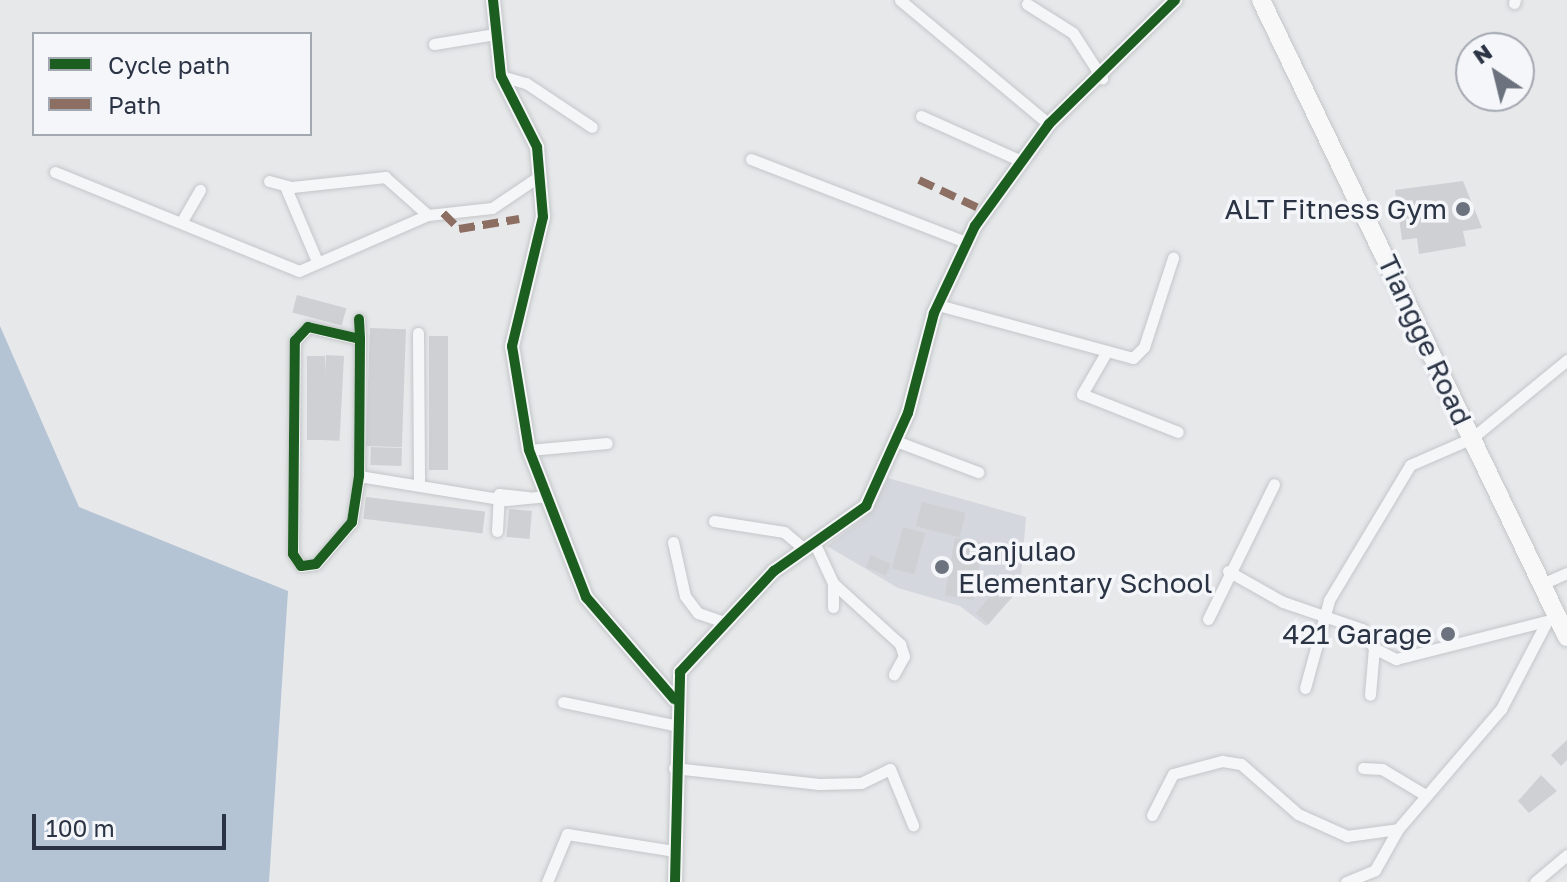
<!DOCTYPE html>
<html>
<head>
<meta charset="utf-8">
<style>
  body { margin:0 }
  #map { position:relative; width:1567px; height:882px; overflow:hidden; background:#e6e8ea; font-family:"Golos Text",sans-serif }
  div>[style] { position:absolute }
  [style*='--x'] { left:calc(var(--x)*1px); top:calc(var(--y)*1px); width:calc(var(--w)*1px); rotate:calc(var(--a)*1deg) }
  .built>* { inset:0; background:#d4d7dd }
  .water>* { inset:0; background:#b4c4d5 }
  .building>* { inset:0; background:#ced0d3; transform-origin:0 0 }
  .roads { filter:drop-shadow(0 0 2px #c4c6c8) drop-shadow(0 0 2px #c4c6c8) }
  .minor>* { height:11px; margin:-5.5px; padding:0 5.5px; transform-origin:5.5px; border-radius:5.5px; background:#f5f6f7 }
  .tertiary>* { height:14px; margin:-7px; padding:0 7px; transform-origin:7px; border-radius:7px; background:#f5f6f7 }
  .primary>* { height:18px; margin:-9px; padding:0 9px; transform-origin:9px; border-radius:9px; background:#f8f8f8 }
  .quiet>* { height:8px; margin-top:-4px; transform-origin:0; background:repeating-linear-gradient(90deg,#8d6e63 0 16px,transparent 0 24px) }
  .cycleway>* { height:10px; margin:-5px; padding:0 5px; transform-origin:5px; border-radius:5px; background:#1b5e20 }
  .dots>* { width:22px; height:22px; translate:-50% -50%; box-sizing:border-box; border:4px solid #f4f6f9; border-radius:50% }
  span { translate:-50% -50%; white-space:nowrap; text-align:center; line-height:1.15; -webkit-text-stroke:7px #f4f6f9; paint-order:stroke }
  .poi-label { font-size:28px; color:#2b3445 }
  .right { translate:-100% -50%; text-align:right }
  .left { translate:0 -50%; text-align:left }
  .street-label { font-size:28px; color:#2b3445 }
  .legend { position:absolute; left:32px; top:32px; width:280px; height:104px; box-sizing:border-box; background:#f4f6f9; border:2px solid #a4a8b1; margin:0; padding:10px 14px; list-style:none; font-size:24px; color:#2b3445 }
  .legend li { display:flex; align-items:center; gap:16px; height:40px }
  .legend b { width:40px; border:2px solid #a4a8b1 }
  .north { position:absolute; left:1455px; top:32px; width:80px; height:80px; box-sizing:border-box; background:#f4f6f9; border:2px solid #a4a8b1; border-radius:50%; rotate:325deg; font-size:22px; font-weight:700; line-height:32px; text-align:center; color:#2b3445 }
  .north::after { content:''; display:block; margin:auto; width:28px; height:36px; background:#6c737f; clip-path:polygon(50% 0,100% 100%,50% 72%,0 100%) }
  .scale { position:absolute; left:32px; top:814px; width:194px; height:36px; box-sizing:border-box; border:4px solid #2b3445; border-top:0; padding-left:10px; font-size:24px; line-height:28px; white-space:nowrap; color:#2b3445; -webkit-text-stroke:6px #f4f6f9; paint-order:stroke }
</style>
</head>
<body>
<div id="map">
  <div class="built">
    <i style="clip-path:polygon(888px 478px,1026px 517px,1020px 589px,986px 626px,960px 606px,898px 588px,827px 546px,867px 516px)"></i>
  </div>
  <div class="water">
    <i style="clip-path:polygon(0 326px,79px 507px,288px 591px,269px 882px,0 882px)"></i>
  </div>
  <div class="building">
    <i style="clip-path:polygon(1463px 181px,1482px 228px,1463px 231px,1466px 246px,1419px 254px,1417px 238px,1402px 240px,1395px 190px)"></i>
    <i style="left:297px;top:295px;width:51px;height:18px;rotate:15deg"></i>
    <i style="left:370px;top:328px;width:36px;height:118px;rotate:2deg"></i>
    <i style="left:429px;top:336px;width:19px;height:134px"></i>
    <i style="left:326px;top:355px;width:18px;height:85px;rotate:3deg"></i>
    <i style="left:307px;top:356px;width:18px;height:84px"></i>
    <i style="left:371px;top:447px;width:31px;height:18px;rotate:2deg"></i>
    <i style="left:366px;top:497px;width:120px;height:22px;rotate:7deg"></i>
    <i style="left:922px;top:502px;width:45px;height:25px;rotate:14deg"></i>
    <i style="left:509px;top:509px;width:23px;height:28px;rotate:5deg"></i>
    <i style="left:903px;top:527px;width:23px;height:43px;rotate:15deg"></i>
    <i style="left:955px;top:538px;width:29px;height:58px;rotate:10deg"></i>
    <i style="left:871px;top:555px;width:22px;height:13px;rotate:24deg"></i>
    <i style="left:1002px;top:582px;width:17px;height:41px;rotate:40deg"></i>
    <i style="clip-path:polygon(1567px 740px,1567px 760px,1561px 766px,1551px 755px)"></i>
    <i style="clip-path:polygon(1541px 775px,1557px 791px,1529px 813px,1518px 801px)"></i>
  </div>
  <div class="roads">
    <div class="minor">
      <i style="--x:900;--y:0;--w:194;--a:39.8"></i>
      <i style="--x:1514;--y:3;--w:3;--a:-72"></i>
      <i style="--x:1027;--y:4;--w:54;--a:32.2"></i>
      <i style="--x:1073;--y:33;--w:54;--a:57.2"></i>
      <i style="--x:434;--y:44;--w:62;--a:-9.3"></i>
      <i style="--x:501;--y:76;--w:26;--a:16"></i>
      <i style="--x:526;--y:83;--w:79;--a:33.7"></i>
      <i style="--x:921;--y:116;--w:110;--a:24.2"></i>
      <i style="--x:751;--y:159;--w:230;--a:21.1"></i>
      <i style="--x:55;--y:172;--w:263;--a:22.1"></i>
      <i style="--x:299;--y:271;--w:141;--a:-23.5"></i>
      <i style="--x:269;--y:181;--w:24;--a:15"></i>
      <i style="--x:292;--y:187;--w:94;--a:-6.1"></i>
      <i style="--x:385;--y:177;--w:57;--a:41.5"></i>
      <i style="--x:428;--y:215;--w:64;--a:-6.2"></i>
      <i style="--x:492;--y:208;--w:55;--a:-34"></i>
      <i style="--x:285;--y:186;--w:79;--a:67"></i>
      <i style="--x:182;--y:221;--w:36;--a:-60"></i>
      <i style="--x:938;--y:305;--w:202;--a:15.2"></i>
      <i style="--x:1133;--y:358;--w:16;--a:-45"></i>
      <i style="--x:1144;--y:347;--w:94;--a:-72"></i>
      <i style="--x:359;--y:319;--w:20;--a:87"></i>
      <i style="--x:360;--y:339;--w:137;--a:90.4"></i>
      <i style="--x:359;--y:476;--w:47;--a:98.7"></i>
      <i style="--x:352;--y:522;--w:55;--a:130.6"></i>
      <i style="--x:316;--y:564;--w:15;--a:172"></i>
      <i style="--x:301;--y:566;--w:14;--a:-124"></i>
      <i style="--x:293;--y:554;--w:213;--a:-89.5"></i>
      <i style="--x:295;--y:341;--w:19;--a:-47"></i>
      <i style="--x:308;--y:327;--w:53;--a:13"></i>
      <i style="--x:418;--y:333;--w:151;--a:89.6"></i>
      <i style="--x:1107;--y:351;--w:50;--a:120.2"></i>
      <i style="--x:1082;--y:394;--w:103;--a:21.6"></i>
      <i style="--x:896;--y:441;--w:88;--a:20.7"></i>
      <i style="--x:529;--y:450;--w:78;--a:-5.1"></i>
      <i style="--x:359;--y:476;--w:149;--a:9.3"></i>
      <i style="--x:506;--y:500;--w:42;--a:-5.4"></i>
      <i style="--x:499;--y:494;--w:28;--a:6"></i>
      <i style="--x:714;--y:521;--w:71;--a:8.9"></i>
      <i style="--x:784;--y:532;--w:23;--a:40"></i>
      <i style="--x:497;--y:531;--w:37;--a:-87"></i>
      <i style="--x:673;--y:542;--w:55;--a:77.5"></i>
      <i style="--x:685;--y:596;--w:21;--a:53"></i>
      <i style="--x:698;--y:613;--w:28;--a:19"></i>
      <i style="--x:814;--y:542;--w:45;--a:65.1"></i>
      <i style="--x:833;--y:583;--w:24;--a:90"></i>
      <i style="--x:1228;--y:571;--w:63;--a:29.4"></i>
      <i style="--x:1283;--y:602;--w:83;--a:18.9"></i>
      <i style="--x:1362;--y:629;--w:22;--a:58"></i>
      <i style="--x:1374;--y:648;--w:47;--a:94.9"></i>
      <i style="--x:833;--y:583;--w:91;--a:42.3"></i>
      <i style="--x:900;--y:644;--w:13;--a:72"></i>
      <i style="--x:904;--y:656;--w:21;--a:119"></i>
      <i style="--x:1542;--y:584;--w:27;--a:-24"></i>
      <i style="--x:1208;--y:619;--w:150;--a:-63.9"></i>
      <i style="--x:1374;--y:648;--w:25;--a:27"></i>
      <i style="--x:1396;--y:659;--w:159;--a:-14.2"></i>
      <i style="--x:1305;--y:688;--w:91;--a:-74.7"></i>
      <i style="--x:1329;--y:600;--w:157;--a:-59"></i>
      <i style="--x:1410;--y:465;--w:68;--a:-23.5"></i>
      <i style="--x:1472;--y:438;--w:123;--a:-39.4"></i>
      <i style="--x:563;--y:702;--w:113;--a:11.7"></i>
      <i style="--x:674;--y:768;--w:146;--a:6.3"></i>
      <i style="--x:819;--y:784;--w:42;--a:-1.4"></i>
      <i style="--x:861;--y:783;--w:32;--a:-26"></i>
      <i style="--x:890;--y:769;--w:61;--a:67.7"></i>
      <i style="--x:1363;--y:768;--w:19;--a:3"></i>
      <i style="--x:1382;--y:769;--w:52;--a:31"></i>
      <i style="--x:1152;--y:815;--w:46;--a:-62.9"></i>
      <i style="--x:1173;--y:774;--w:51;--a:-14.9"></i>
      <i style="--x:1222;--y:761;--w:19;--a:9"></i>
      <i style="--x:1241;--y:764;--w:76;--a:41.3"></i>
      <i style="--x:1298;--y:814;--w:54;--a:24.2"></i>
      <i style="--x:1347;--y:836;--w:51;--a:-7.8"></i>
      <i style="--x:547;--y:882;--w:52;--a:-67.4"></i>
      <i style="--x:567;--y:834;--w:108;--a:9"></i>
      <i style="--x:1346;--y:882;--w:31;--a:-22"></i>
      <i style="--x:1375;--y:870;--w:47;--a:-60.7"></i>
      <i style="--x:1398;--y:829;--w:158;--a:-49.4"></i>
      <i style="--x:1501;--y:709;--w:97;--a:-62.4"></i>
      <i style="--x:1535;--y:882;--w:42;--a:-40.2"></i>
    </div>
    <div class="tertiary">
      <i style="--x:493;--y:0;--w:76;--a:84"></i>
      <i style="--x:501;--y:76;--w:80;--a:63.1"></i>
      <i style="--x:537;--y:147;--w:70;--a:85.1"></i>
      <i style="--x:543;--y:217;--w:133;--a:103.5"></i>
      <i style="--x:512;--y:346;--w:105;--a:80.7"></i>
      <i style="--x:529;--y:450;--w:158;--a:68.8"></i>
      <i style="--x:586;--y:597;--w:135;--a:49.2"></i>
      <i style="--x:675;--y:882;--w:210;--a:-88.6"></i>
      <i style="--x:680;--y:672;--w:138;--a:-47.1"></i>
      <i style="--x:774;--y:571;--w:113;--a:-35.2"></i>
      <i style="--x:866;--y:506;--w:102;--a:-65.7"></i>
      <i style="--x:908;--y:413;--w:103;--a:-75.4"></i>
      <i style="--x:934;--y:313;--w:96;--a:-64.8"></i>
      <i style="--x:975;--y:226;--w:126;--a:-54"></i>
      <i style="--x:1049;--y:124;--w:177;--a:-44.5"></i>
    </div>
    <div class="primary">
      <i style="--x:1261;--y:0;--w:707;--a:64.34"></i>
    </div>
  </div>
  <div class="quiet">
    <i style="--x:919;--y:180;--w:73;--a:25.2"></i>
    <i style="--x:443;--y:213;--w:23;--a:45"></i>
    <i style="--x:459;--y:229;--w:61;--a:-9.5"></i>
  </div>
  <div class="cycleway">
    <i style="--x:493;--y:0;--w:76;--a:84"></i>
    <i style="--x:501;--y:76;--w:80;--a:63.1"></i>
    <i style="--x:537;--y:147;--w:70;--a:85.1"></i>
    <i style="--x:543;--y:217;--w:133;--a:103.5"></i>
    <i style="--x:512;--y:346;--w:105;--a:80.7"></i>
    <i style="--x:529;--y:450;--w:158;--a:68.8"></i>
    <i style="--x:586;--y:597;--w:135;--a:49.2"></i>
    <i style="--x:359;--y:319;--w:20;--a:87"></i>
    <i style="--x:360;--y:339;--w:137;--a:90.4"></i>
    <i style="--x:359;--y:476;--w:47;--a:98.7"></i>
    <i style="--x:352;--y:522;--w:55;--a:130.6"></i>
    <i style="--x:316;--y:564;--w:15;--a:172"></i>
    <i style="--x:301;--y:566;--w:14;--a:-124"></i>
    <i style="--x:293;--y:554;--w:213;--a:-89.5"></i>
    <i style="--x:295;--y:341;--w:19;--a:-47"></i>
    <i style="--x:308;--y:327;--w:53;--a:13"></i>
    <i style="--x:675;--y:882;--w:210;--a:-88.6"></i>
    <i style="--x:680;--y:672;--w:138;--a:-47.1"></i>
    <i style="--x:774;--y:571;--w:113;--a:-35.2"></i>
    <i style="--x:866;--y:506;--w:102;--a:-65.7"></i>
    <i style="--x:908;--y:413;--w:103;--a:-75.4"></i>
    <i style="--x:934;--y:313;--w:96;--a:-64.8"></i>
    <i style="--x:975;--y:226;--w:126;--a:-54"></i>
    <i style="--x:1049;--y:124;--w:177;--a:-44.5"></i>
  </div>
  <div class="dots">
    <i style="left:1463px;top:209px;background:#6c737f"></i>
    <i style="left:942px;top:567px;background:#6c737f"></i>
    <i style="left:1448px;top:634px;background:#6c737f"></i>
  </div>
  <div class="poi-label">
    <span class="right" style="left:1447px;top:209px">ALT Fitness Gym</span>
    <span class="left" style="left:958px;top:567px">Canjulao<br>Elementary School</span>
    <span class="right" style="left:1432px;top:634px">421 Garage</span>
  </div>
  <div class="street-label">
    <span style="left:1425px;top:340px;rotate:65deg">Tiangge Road</span>
  </div>
  <ul class="legend">
  <li><b style="height:10px;background:#1b5e20"></b>Cycle path</li>
  <li><b style="height:10px;background:#8d6e63"></b>Path</li>
  </ul>
  <div class="north">N</div>
  <div class="scale">100 m</div>
</div>
</body>
</html>
